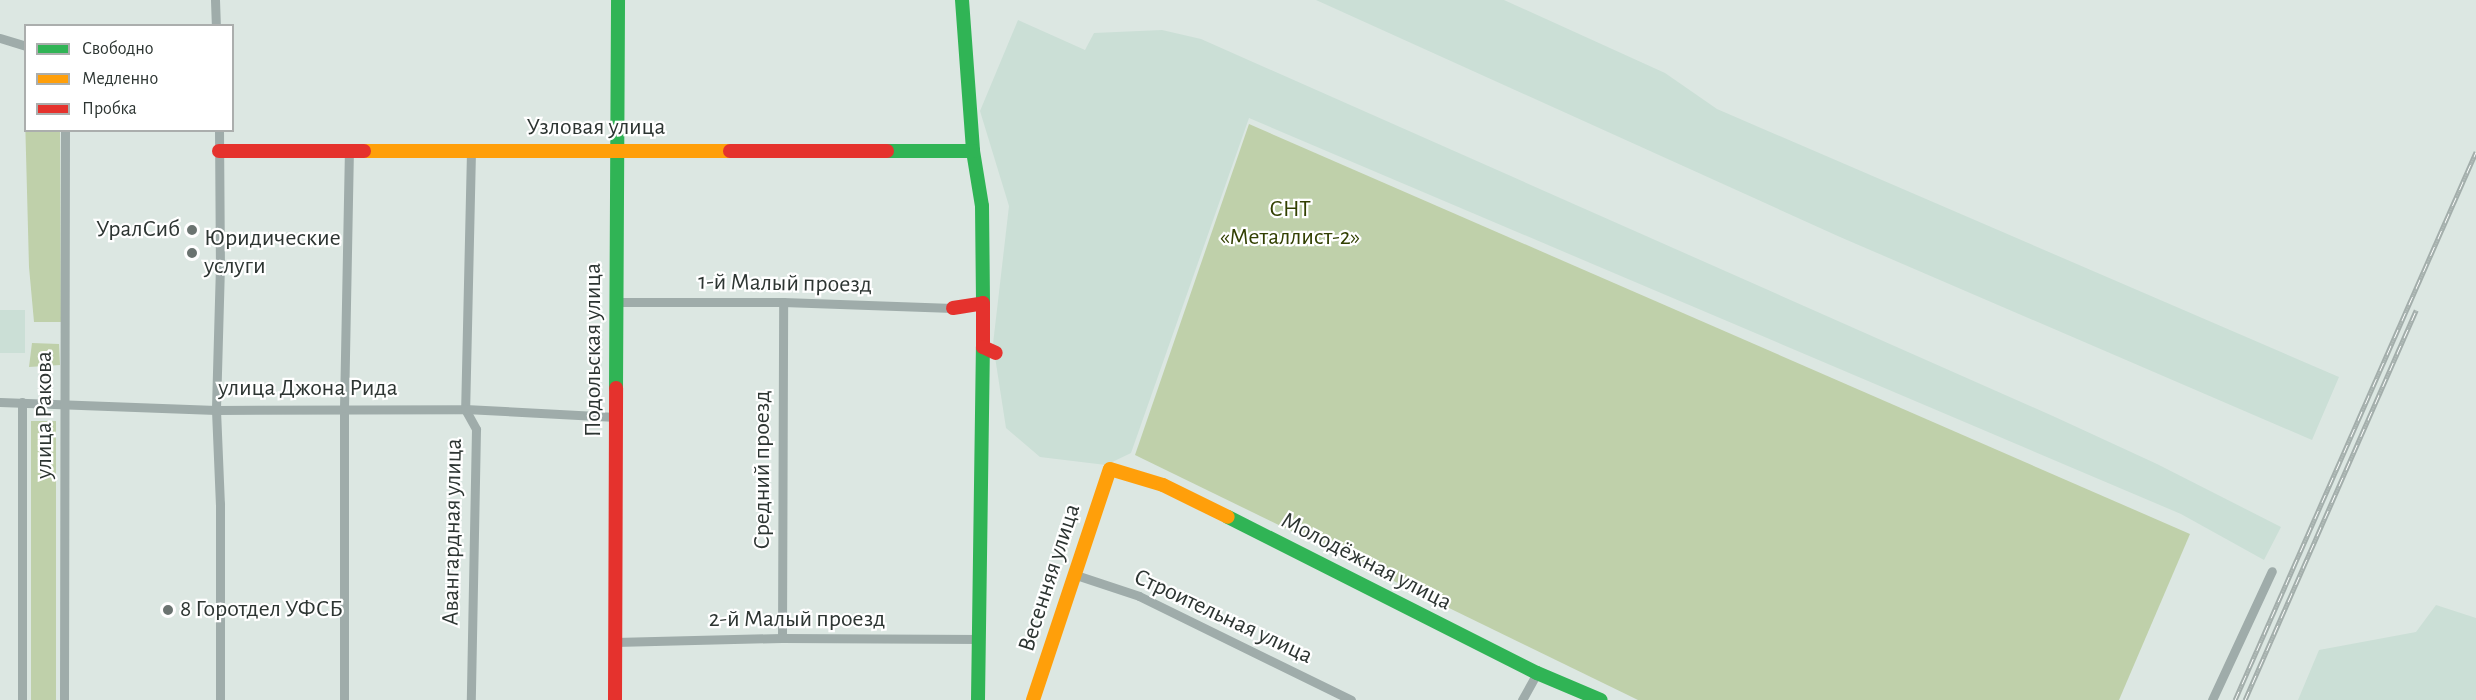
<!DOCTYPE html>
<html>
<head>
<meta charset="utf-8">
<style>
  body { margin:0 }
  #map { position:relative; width:2476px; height:700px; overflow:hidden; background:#dce7e2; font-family:"Alegreya Sans",sans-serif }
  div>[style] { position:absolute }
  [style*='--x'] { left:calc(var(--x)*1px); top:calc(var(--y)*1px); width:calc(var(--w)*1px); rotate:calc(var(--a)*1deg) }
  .built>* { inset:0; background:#cbdfd6; transform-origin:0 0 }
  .green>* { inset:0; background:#bfd0aa; transform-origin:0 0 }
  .street>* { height:9px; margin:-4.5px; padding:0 4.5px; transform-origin:4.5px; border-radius:4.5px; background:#9facaa }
  .fast>* { height:14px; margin:-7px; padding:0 7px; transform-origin:7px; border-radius:7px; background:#30b455 }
  .slow>* { height:14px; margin:-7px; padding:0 7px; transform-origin:7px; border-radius:7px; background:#ff9f0a }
  .jam>* { height:14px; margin:-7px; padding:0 7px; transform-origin:7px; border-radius:7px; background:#e5322d }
  .rail>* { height:5px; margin-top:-2.5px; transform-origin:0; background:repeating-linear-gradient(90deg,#fff 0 9px,#a3aeab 0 18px); box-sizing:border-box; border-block:2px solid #a3aeab }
  .dots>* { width:16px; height:16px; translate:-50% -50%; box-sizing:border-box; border:3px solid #fff; border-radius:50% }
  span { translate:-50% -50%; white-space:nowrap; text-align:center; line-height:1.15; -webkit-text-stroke:4.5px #fff; paint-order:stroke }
  .street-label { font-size:24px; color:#2d3532 }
  .park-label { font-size:24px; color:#324002 }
  .poi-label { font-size:24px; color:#2d3532 }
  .right { translate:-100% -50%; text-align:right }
  .left { translate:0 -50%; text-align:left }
  .legend { position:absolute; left:24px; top:24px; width:210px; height:108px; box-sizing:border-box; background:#fff; border:2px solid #abaead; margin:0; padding:8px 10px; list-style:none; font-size:18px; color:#2d3532 }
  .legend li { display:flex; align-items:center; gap:12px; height:30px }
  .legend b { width:30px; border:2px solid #abaead }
</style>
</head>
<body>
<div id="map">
  <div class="built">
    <i style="clip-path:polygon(1316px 0,1504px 0,1665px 73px,1717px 109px,2339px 377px,2312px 440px,1840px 237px)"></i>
    <i style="clip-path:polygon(1018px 20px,1085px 50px,1094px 33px,1162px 30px,1201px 39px,2055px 417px,2157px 464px,2281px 527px,2264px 560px,2181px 514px,1249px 118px,1131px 453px,1106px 465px,1040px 457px,1006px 428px,993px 344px,1009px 206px,980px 111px)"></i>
    <i style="left:0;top:310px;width:25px;height:43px"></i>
    <i style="clip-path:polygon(2436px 605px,2476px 618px,2476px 700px,2298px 700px,2319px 650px,2416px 632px)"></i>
  </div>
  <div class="green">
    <i style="clip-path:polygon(24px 78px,26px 130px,60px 131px,61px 322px,34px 322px,29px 267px)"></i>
    <i style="clip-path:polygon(1249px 124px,2190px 534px,2119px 700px,1638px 700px,1135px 455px)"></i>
    <i style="clip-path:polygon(32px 343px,59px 344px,60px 365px,29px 367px)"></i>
    <i style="left:31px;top:421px;width:25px;height:279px"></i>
  </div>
  <div class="street">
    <i style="--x:215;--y:0;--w:26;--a:88"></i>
    <i style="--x:0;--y:38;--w:27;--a:17"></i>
    <i style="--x:219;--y:130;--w:135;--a:89.6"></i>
    <i style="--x:220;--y:265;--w:145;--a:91.6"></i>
    <i style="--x:216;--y:410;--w:94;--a:87.6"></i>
    <i style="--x:220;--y:504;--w:196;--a:90"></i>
    <i style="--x:471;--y:151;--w:258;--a:91.3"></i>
    <i style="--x:465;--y:409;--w:23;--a:61"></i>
    <i style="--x:476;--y:429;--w:271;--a:91.1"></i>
    <i style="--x:616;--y:302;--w:167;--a:0"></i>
    <i style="--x:783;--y:302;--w:170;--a:2"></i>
    <i style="--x:0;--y:402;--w:216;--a:2.1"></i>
    <i style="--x:216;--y:410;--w:249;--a:-0.2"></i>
    <i style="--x:465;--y:409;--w:151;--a:3"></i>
    <i style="--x:22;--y:402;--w:298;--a:90"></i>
    <i style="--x:1076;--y:575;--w:66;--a:18.4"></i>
    <i style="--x:1139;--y:596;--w:236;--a:26.1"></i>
    <i style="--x:782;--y:638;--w:336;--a:-89.8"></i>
    <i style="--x:615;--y:642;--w:167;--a:-1.4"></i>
    <i style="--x:782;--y:638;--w:198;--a:0.3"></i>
    <i style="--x:64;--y:700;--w:570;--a:-89.9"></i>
    <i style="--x:344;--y:700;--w:292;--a:-90"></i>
    <i style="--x:344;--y:408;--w:256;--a:-88.9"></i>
    <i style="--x:1522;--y:700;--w:31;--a:-61"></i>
    <i style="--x:2212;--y:700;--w:142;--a:-65.1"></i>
  </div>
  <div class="fast">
    <i style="--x:962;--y:0;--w:151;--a:85.8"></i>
    <i style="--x:973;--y:151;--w:56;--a:80.7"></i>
    <i style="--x:982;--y:206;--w:97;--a:89.4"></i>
    <i style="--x:887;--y:151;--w:86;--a:0"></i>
    <i style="--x:616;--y:388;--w:388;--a:-89.7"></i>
    <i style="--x:1228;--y:517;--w:346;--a:26.8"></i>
    <i style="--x:1537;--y:673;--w:69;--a:22.9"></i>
    <i style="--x:978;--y:700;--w:353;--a:-89.2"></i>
  </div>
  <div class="slow">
    <i style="--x:364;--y:151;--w:366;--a:0"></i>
    <i style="--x:1033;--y:700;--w:243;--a:-71.6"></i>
    <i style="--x:1110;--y:469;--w:55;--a:16.8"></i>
    <i style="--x:1163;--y:485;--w:72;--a:26.2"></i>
  </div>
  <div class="jam">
    <i style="--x:219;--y:151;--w:145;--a:0"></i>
    <i style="--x:730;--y:151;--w:157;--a:0"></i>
    <i style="--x:953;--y:308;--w:30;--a:-9"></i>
    <i style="--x:983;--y:303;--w:44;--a:90"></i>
    <i style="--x:983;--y:347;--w:14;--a:25"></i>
    <i style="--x:615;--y:700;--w:312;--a:-89.8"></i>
  </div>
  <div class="rail">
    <i style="--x:2235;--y:700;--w:599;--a:-66.26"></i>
    <i style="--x:2245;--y:700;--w:426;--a:-66.3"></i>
  </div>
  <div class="dots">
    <i style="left:192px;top:230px;background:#6a7370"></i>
    <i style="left:192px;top:253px;background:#6a7370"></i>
    <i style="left:168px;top:610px;background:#6a7370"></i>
  </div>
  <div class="street-label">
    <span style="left:596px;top:128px">Узловая улица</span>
    <span style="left:785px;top:284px;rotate:1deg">1-й Малый проезд</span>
    <span style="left:594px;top:350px;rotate:-90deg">Подольская улица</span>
    <span style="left:308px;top:389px">улица Джона Рида</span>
    <span style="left:45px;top:415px;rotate:-90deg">улица Ракова</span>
    <span style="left:763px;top:470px;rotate:-90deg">Средний проезд</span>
    <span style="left:453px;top:532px;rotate:-89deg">Авангардная улица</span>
    <span style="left:1366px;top:562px;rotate:27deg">Молодёжная улица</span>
    <span style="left:1050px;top:578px;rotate:-72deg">Весенняя улица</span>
    <span style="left:1223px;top:617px;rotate:25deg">Строительная улица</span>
    <span style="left:797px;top:620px">2-й Малый проезд</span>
  </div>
  <div class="park-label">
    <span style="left:1290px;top:224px">СНТ<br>«Металлист-2»</span>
  </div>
  <div class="poi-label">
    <span class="right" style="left:180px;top:230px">УралСиб</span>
    <span class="left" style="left:204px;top:253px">Юридические<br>услуги</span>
    <span class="left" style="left:180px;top:610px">8 Горотдел УФСБ</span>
  </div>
  <ul class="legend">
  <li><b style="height:8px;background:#30b455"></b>Свободно</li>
  <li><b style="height:8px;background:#ff9f0a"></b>Медленно</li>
  <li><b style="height:8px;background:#e5322d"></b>Пробка</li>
  </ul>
</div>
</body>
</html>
